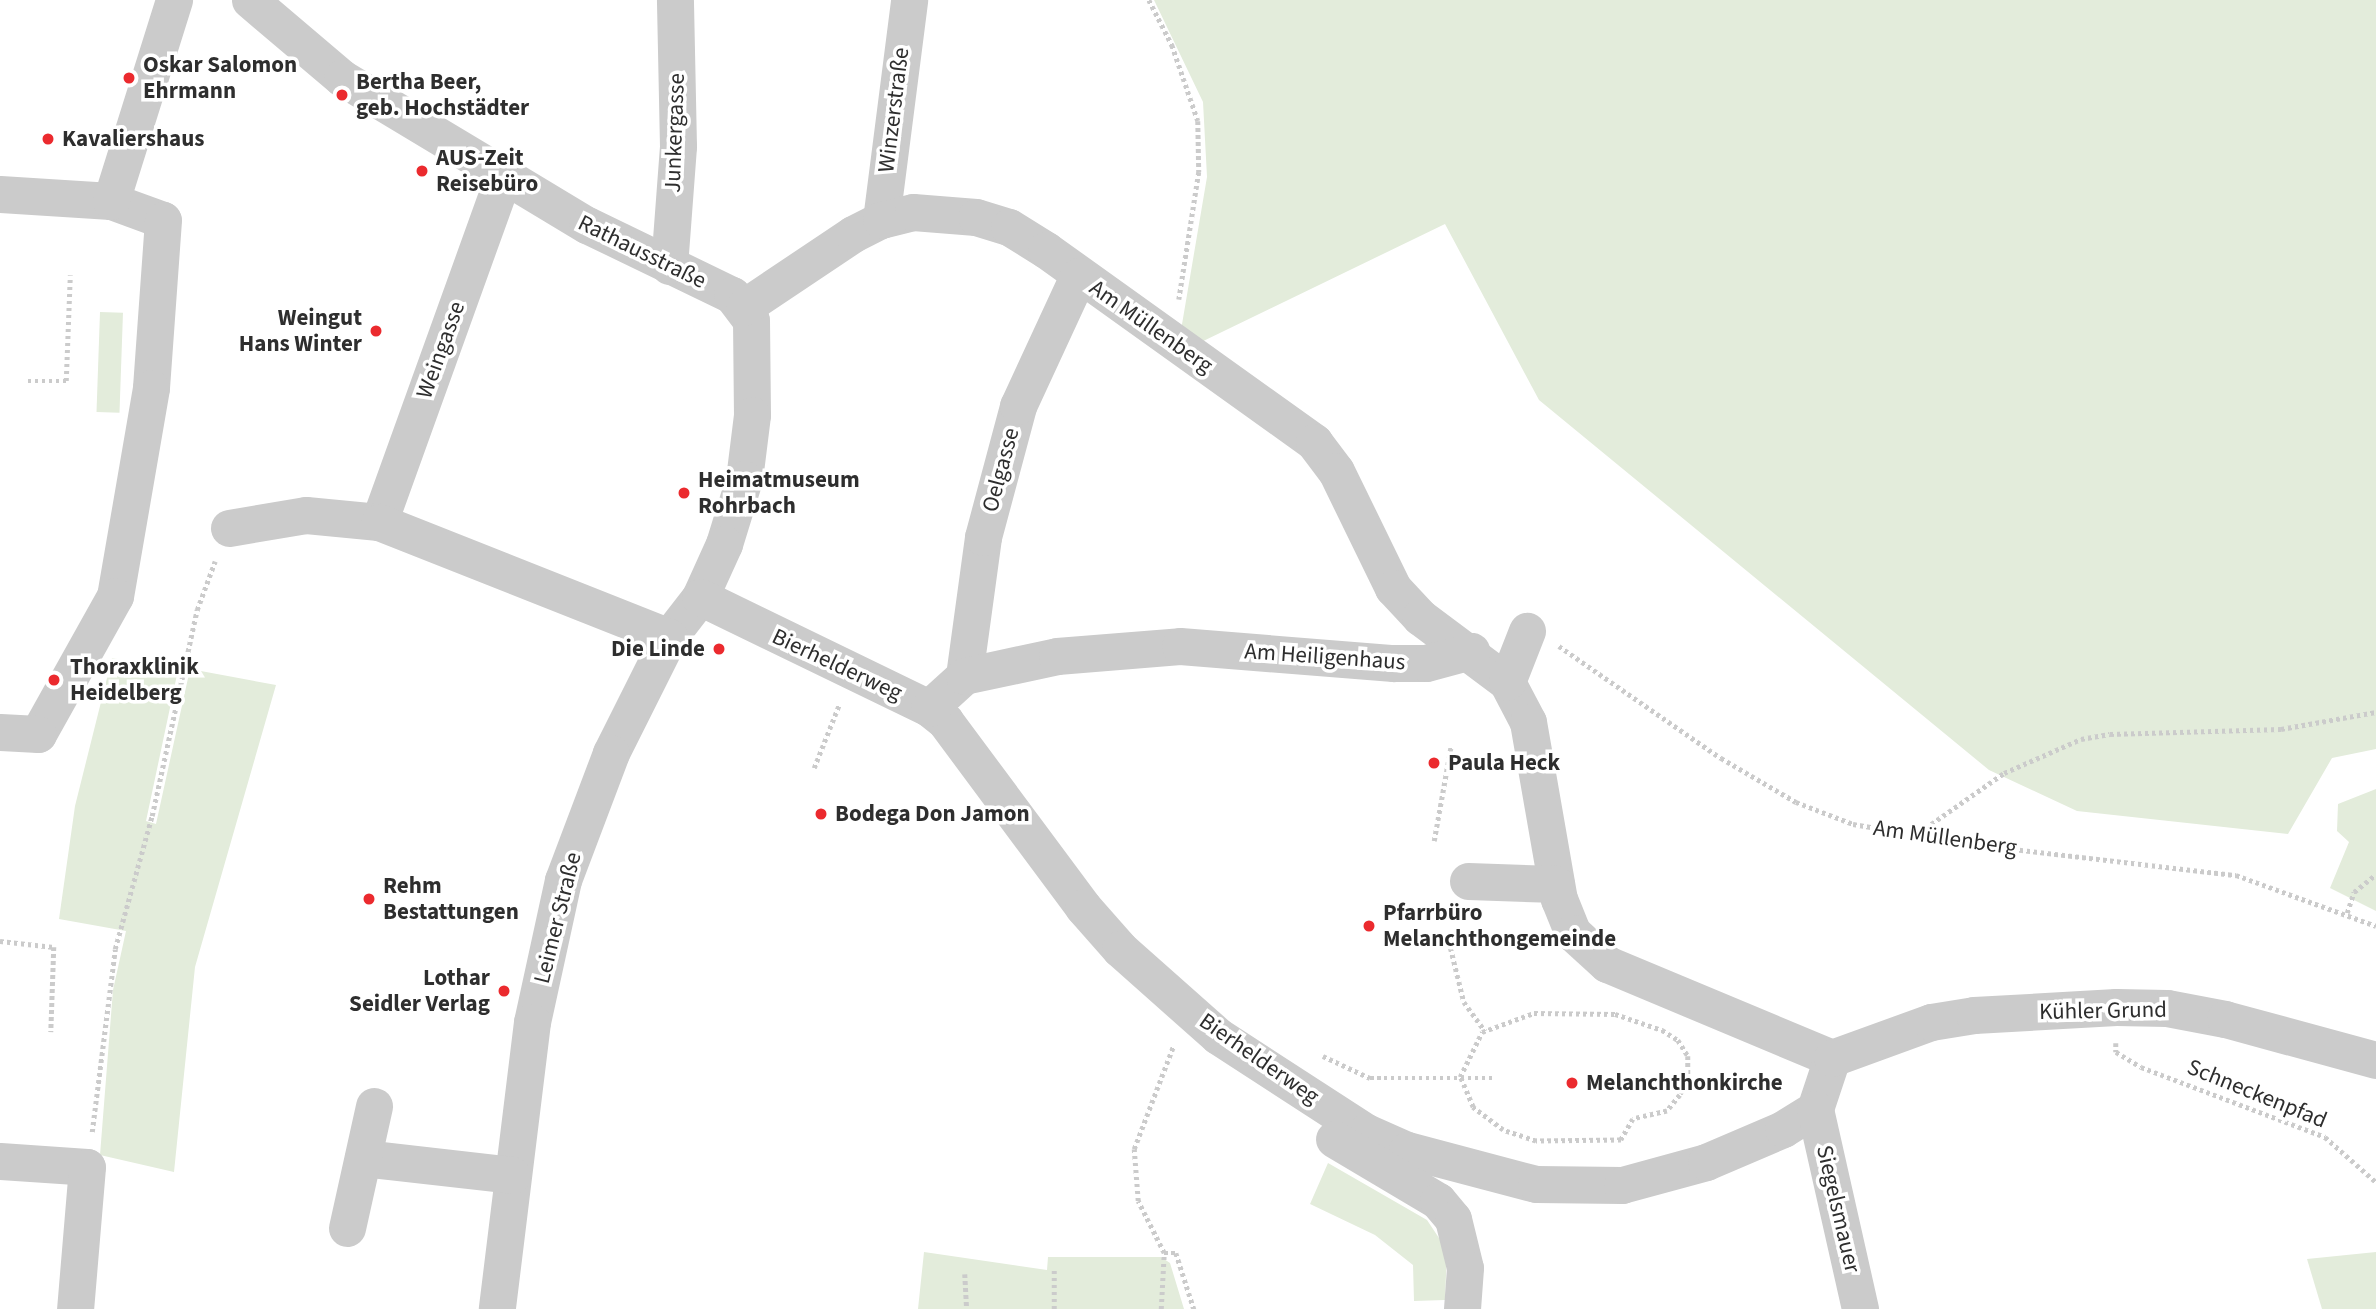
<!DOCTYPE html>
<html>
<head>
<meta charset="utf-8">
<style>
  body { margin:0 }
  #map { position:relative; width:2376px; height:1309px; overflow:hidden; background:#fff; font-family:"Source Sans 3",sans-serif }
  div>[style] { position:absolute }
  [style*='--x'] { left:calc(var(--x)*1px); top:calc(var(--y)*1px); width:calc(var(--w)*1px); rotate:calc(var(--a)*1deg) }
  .green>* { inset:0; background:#e3ecdb; transform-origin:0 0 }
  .path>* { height:4.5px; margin-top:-2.25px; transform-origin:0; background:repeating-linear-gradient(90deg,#cbcbcb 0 3.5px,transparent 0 7px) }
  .minor>* { height:37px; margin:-18.5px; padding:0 18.5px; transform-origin:18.5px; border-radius:18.5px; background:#cbcbcb }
  .dots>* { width:19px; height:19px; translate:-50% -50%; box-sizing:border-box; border:4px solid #fff; border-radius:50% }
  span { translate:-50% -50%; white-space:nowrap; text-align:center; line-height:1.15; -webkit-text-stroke:7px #fff; paint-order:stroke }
  .poi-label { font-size:23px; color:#2e2e2e; font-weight:700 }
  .left { translate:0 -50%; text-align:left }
  .right { translate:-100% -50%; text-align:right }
  .street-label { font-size:23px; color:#2e2e2e }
</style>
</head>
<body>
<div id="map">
  <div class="green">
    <i style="clip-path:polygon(1154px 0,2376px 0,2376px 749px,2332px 758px,2288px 834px,2077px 811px,1989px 770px,1539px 400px,1445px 224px,1193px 346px,1180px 336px,1207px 177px,1203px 102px)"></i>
    <i style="left:100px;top:312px;width:23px;height:100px;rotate:2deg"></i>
    <i style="clip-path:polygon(112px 658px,178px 670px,146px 821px,156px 824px,190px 669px,276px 685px,195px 967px,174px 1172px,100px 1155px,113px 990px,126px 931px,59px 919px,75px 806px)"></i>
    <i style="clip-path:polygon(2376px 789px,2376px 911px,2330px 888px,2349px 842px,2337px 831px,2338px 804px)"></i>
    <i style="clip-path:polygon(1328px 1163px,1427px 1220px,1447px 1250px,1445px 1300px,1414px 1301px,1413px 1265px,1375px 1235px,1310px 1204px)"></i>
    <i style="clip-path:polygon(924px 1252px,1047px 1270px,1048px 1257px,1161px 1257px,1170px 1263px,1184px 1309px,918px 1309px)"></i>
    <i style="clip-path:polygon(2376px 1252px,2376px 1309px,2322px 1309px,2307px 1259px)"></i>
  </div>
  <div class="path">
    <i style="--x:1149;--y:0;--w:51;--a:62.9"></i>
    <i style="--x:1172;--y:45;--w:80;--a:71.1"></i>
    <i style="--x:1198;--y:121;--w:51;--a:88.9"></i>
    <i style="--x:1199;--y:172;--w:129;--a:98.9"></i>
    <i style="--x:28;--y:381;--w:38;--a:0"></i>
    <i style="--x:66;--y:381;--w:106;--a:-87.8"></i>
    <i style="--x:1559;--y:646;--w:197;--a:34.7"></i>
    <i style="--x:1721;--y:758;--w:87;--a:30.4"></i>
    <i style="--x:1796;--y:802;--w:61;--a:21.1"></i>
    <i style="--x:1853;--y:824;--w:120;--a:9.6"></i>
    <i style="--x:1971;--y:844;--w:267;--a:6.7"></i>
    <i style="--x:2236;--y:875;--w:149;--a:20"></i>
    <i style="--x:814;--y:768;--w:68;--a:-68.4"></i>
    <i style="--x:1914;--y:836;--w:110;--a:-35"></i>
    <i style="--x:2004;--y:773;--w:84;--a:-23.8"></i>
    <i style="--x:2081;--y:739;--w:29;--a:-10"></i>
    <i style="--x:2110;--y:734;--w:171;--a:-1.7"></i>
    <i style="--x:2281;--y:729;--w:97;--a:-10.1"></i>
    <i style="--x:1434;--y:841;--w:97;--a:-79.9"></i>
    <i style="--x:2347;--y:913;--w:22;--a:-72"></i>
    <i style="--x:2354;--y:892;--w:28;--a:-39"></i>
    <i style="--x:0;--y:941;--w:54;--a:6.3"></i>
    <i style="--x:54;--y:947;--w:85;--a:92"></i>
    <i style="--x:1449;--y:941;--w:63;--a:76.2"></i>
    <i style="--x:1464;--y:1002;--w:36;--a:54"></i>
    <i style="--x:1534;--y:1013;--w:81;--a:0.7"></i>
    <i style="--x:1615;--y:1014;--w:50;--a:18.8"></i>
    <i style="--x:1662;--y:1030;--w:19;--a:32"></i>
    <i style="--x:1678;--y:1040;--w:19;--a:58"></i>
    <i style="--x:1688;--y:1056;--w:22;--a:90"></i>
    <i style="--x:1688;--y:1078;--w:19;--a:115"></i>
    <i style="--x:1680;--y:1095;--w:21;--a:129"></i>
    <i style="--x:1667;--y:1111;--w:35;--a:167"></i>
    <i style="--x:1633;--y:1119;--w:24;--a:120"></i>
    <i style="--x:1621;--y:1140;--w:85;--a:179.3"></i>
    <i style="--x:1536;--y:1141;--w:35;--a:-162"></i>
    <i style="--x:1503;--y:1130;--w:38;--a:-143"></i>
    <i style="--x:1473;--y:1107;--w:33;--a:-113"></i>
    <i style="--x:1460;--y:1077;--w:50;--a:-63.9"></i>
    <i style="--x:1482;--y:1032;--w:55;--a:-20.1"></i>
    <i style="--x:2116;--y:1043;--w:9;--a:90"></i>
    <i style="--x:2116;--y:1052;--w:29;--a:31"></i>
    <i style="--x:2141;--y:1067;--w:197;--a:20.8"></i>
    <i style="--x:2325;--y:1137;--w:68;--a:41.4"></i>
    <i style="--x:1323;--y:1056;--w:52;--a:25.1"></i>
    <i style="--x:1370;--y:1078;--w:124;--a:0"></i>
    <i style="--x:92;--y:1132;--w:184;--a:-82.8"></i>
    <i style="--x:115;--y:949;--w:138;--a:-74.5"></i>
    <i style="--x:152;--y:816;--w:211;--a:-77.7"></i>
    <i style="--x:197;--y:610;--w:52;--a:-69.8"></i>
    <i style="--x:1164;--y:1253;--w:12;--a:0"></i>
    <i style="--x:1176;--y:1253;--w:59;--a:72.2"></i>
    <i style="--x:965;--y:1274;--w:35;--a:87"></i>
    <i style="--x:1054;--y:1309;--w:42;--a:-90"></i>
    <i style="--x:1161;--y:1309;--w:56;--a:-86.9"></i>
    <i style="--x:1164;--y:1253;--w:58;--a:-116.6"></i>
    <i style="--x:1138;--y:1201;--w:52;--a:-94.4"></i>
    <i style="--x:1134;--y:1149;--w:109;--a:-69.1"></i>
  </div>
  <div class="minor">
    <i style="--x:250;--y:0;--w:121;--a:40.3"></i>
    <i style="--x:342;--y:78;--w:286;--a:31"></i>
    <i style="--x:587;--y:225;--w:161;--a:25.8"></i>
    <i style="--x:732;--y:295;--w:31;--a:53"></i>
    <i style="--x:751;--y:320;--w:95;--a:89.4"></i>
    <i style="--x:752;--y:415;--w:64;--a:97.1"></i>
    <i style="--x:744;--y:479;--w:68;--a:107.1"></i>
    <i style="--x:724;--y:544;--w:58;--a:114.4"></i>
    <i style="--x:700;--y:597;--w:51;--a:127.8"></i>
    <i style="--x:669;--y:637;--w:130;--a:116.6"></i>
    <i style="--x:611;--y:753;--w:136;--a:110.7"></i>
    <i style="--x:563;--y:880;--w:145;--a:102.3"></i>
    <i style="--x:532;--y:1022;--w:289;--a:97"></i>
    <i style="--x:0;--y:194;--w:111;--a:3.6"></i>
    <i style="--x:111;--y:201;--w:55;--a:20.1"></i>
    <i style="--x:163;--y:220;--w:168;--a:94.1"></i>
    <i style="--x:151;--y:388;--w:211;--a:99.8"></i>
    <i style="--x:115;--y:596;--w:158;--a:119.2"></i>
    <i style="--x:38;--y:734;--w:38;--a:-177"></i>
    <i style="--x:111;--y:201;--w:211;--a:-72.6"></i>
    <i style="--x:881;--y:220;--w:222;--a:-82.7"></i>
    <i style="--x:669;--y:266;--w:120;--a:-85.7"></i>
    <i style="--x:678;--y:146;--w:146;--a:-91.2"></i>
    <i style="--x:744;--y:307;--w:131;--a:-33.8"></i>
    <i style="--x:853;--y:234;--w:31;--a:-27"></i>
    <i style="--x:881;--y:220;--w:33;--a:-14"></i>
    <i style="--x:913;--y:212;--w:63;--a:4.5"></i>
    <i style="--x:976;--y:217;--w:34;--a:17"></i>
    <i style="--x:1009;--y:227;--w:44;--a:31.9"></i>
    <i style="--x:1046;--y:250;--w:330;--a:35.6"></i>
    <i style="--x:1314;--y:442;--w:36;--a:53"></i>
    <i style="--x:1336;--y:471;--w:130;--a:64"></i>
    <i style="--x:1393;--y:588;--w:40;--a:47"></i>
    <i style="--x:1420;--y:617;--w:109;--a:36.8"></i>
    <i style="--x:1507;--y:682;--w:45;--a:62.3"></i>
    <i style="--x:1528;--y:722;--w:180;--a:80.1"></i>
    <i style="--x:1559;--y:899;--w:37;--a:68"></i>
    <i style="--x:1573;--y:933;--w:46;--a:42.4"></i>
    <i style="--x:1607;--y:964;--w:244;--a:22.7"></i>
    <i style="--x:379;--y:522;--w:366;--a:-70.2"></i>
    <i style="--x:229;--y:528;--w:78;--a:-9.6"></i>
    <i style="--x:306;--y:515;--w:73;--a:5.5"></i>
    <i style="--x:379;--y:522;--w:312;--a:21.6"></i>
    <i style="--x:700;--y:597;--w:254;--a:25.9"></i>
    <i style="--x:929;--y:708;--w:21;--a:39"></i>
    <i style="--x:945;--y:721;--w:232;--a:53.4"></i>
    <i style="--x:1083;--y:907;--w:56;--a:48.6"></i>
    <i style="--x:1120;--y:949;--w:131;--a:41.6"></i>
    <i style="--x:1218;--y:1036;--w:176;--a:33"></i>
    <i style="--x:1366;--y:1132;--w:45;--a:23.7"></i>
    <i style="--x:1407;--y:1150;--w:133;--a:14.8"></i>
    <i style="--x:1536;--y:1184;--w:86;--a:0.7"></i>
    <i style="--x:1622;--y:1185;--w:87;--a:-15.3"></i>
    <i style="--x:1706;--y:1162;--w:84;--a:-23.2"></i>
    <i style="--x:1783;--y:1129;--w:38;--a:-32"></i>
    <i style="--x:1815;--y:1109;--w:54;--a:-71.6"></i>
    <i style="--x:964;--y:676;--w:140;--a:-82.2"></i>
    <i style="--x:983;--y:537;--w:136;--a:-75"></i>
    <i style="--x:1018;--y:406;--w:143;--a:-65.2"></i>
    <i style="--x:1507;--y:682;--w:55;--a:-68.6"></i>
    <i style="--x:929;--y:708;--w:47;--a:-42.4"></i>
    <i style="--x:964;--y:676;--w:95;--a:-12.1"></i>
    <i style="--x:1057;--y:656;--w:123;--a:-4.6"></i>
    <i style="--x:1180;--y:646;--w:214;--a:4.6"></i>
    <i style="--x:1393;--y:663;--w:33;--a:0"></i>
    <i style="--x:1426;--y:663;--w:47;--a:-14.9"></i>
    <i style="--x:1468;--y:881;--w:88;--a:2"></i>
    <i style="--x:1832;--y:1058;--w:105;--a:-20"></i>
    <i style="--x:1931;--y:1022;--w:44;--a:-9.2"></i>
    <i style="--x:1974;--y:1015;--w:142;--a:-3.2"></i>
    <i style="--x:2116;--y:1007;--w:51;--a:1.1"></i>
    <i style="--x:2167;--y:1008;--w:59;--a:10.7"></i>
    <i style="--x:2225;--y:1019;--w:156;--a:15.2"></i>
    <i style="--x:1815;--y:1109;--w:205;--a:77.3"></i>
    <i style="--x:1334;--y:1139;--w:121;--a:30.8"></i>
    <i style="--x:1438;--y:1201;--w:23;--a:50"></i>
    <i style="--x:1453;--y:1219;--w:50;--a:76.2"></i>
    <i style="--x:1465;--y:1268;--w:41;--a:94.2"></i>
    <i style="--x:363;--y:1158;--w:150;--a:6.5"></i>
    <i style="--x:0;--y:1161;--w:87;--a:3.9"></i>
    <i style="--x:87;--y:1167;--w:143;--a:94.8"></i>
    <i style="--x:347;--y:1228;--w:125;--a:-77.5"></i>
  </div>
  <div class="dots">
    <i style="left:129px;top:78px;background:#eb2a2e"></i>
    <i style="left:342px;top:95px;background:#eb2a2e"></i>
    <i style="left:48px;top:139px;background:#eb2a2e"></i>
    <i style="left:422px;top:171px;background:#eb2a2e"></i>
    <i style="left:376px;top:331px;background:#eb2a2e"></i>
    <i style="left:684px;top:493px;background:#eb2a2e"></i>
    <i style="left:719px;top:649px;background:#eb2a2e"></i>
    <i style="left:54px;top:680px;background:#eb2a2e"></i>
    <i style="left:1434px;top:763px;background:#eb2a2e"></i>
    <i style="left:821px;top:814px;background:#eb2a2e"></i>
    <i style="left:369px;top:899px;background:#eb2a2e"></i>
    <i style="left:1369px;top:926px;background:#eb2a2e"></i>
    <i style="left:504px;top:991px;background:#eb2a2e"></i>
    <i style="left:1572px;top:1083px;background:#eb2a2e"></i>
  </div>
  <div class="poi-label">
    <span class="left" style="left:143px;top:78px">Oskar Salomon<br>Ehrmann</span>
    <span class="left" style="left:356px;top:95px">Bertha Beer,<br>geb. Hochstädter</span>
    <span class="left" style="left:62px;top:139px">Kavaliershaus</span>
    <span class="left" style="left:436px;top:171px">AUS-Zeit<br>Reisebüro</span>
    <span class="right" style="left:362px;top:331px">Weingut<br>Hans Winter</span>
    <span class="left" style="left:698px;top:493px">Heimatmuseum<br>Rohrbach</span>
    <span class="right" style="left:705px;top:649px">Die Linde</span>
    <span class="left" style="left:70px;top:680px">Thoraxklinik<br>Heidelberg</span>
    <span class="left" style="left:1448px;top:763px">Paula Heck</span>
    <span class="left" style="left:835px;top:814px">Bodega Don Jamon</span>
    <span class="left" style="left:383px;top:899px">Rehm<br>Bestattungen</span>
    <span class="left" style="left:1383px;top:926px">Pfarrbüro<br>Melanchthongemeinde</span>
    <span class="right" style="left:490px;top:991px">Lothar<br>Seidler Verlag</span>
    <span class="left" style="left:1586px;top:1083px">Melanchthonkirche</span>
  </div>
  <div class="street-label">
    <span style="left:894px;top:110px;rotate:-83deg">Winzerstraße</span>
    <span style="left:675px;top:133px;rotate:-88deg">Junkergasse</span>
    <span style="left:642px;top:252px;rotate:26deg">Rathausstraße</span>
    <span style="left:1151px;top:327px;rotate:35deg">Am Müllenberg</span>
    <span style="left:441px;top:350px;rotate:-70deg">Weingasse</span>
    <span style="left:1001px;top:470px;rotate:-75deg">Oelgasse</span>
    <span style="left:1325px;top:657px;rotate:4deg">Am Heiligenhaus</span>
    <span style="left:837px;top:665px;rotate:25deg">Bierhelderweg</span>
    <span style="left:1945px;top:838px;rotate:8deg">Am Müllenberg</span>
    <span style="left:558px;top:918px;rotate:-76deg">Leimer Straße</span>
    <span style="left:2103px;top:1011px;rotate:-1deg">Kühler Grund</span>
    <span style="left:1259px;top:1059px;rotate:35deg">Bierhelderweg</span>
    <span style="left:2257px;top:1094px;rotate:22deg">Schneckenpfad</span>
    <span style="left:1838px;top:1209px;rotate:77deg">Siegelsmauer</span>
  </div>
</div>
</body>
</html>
